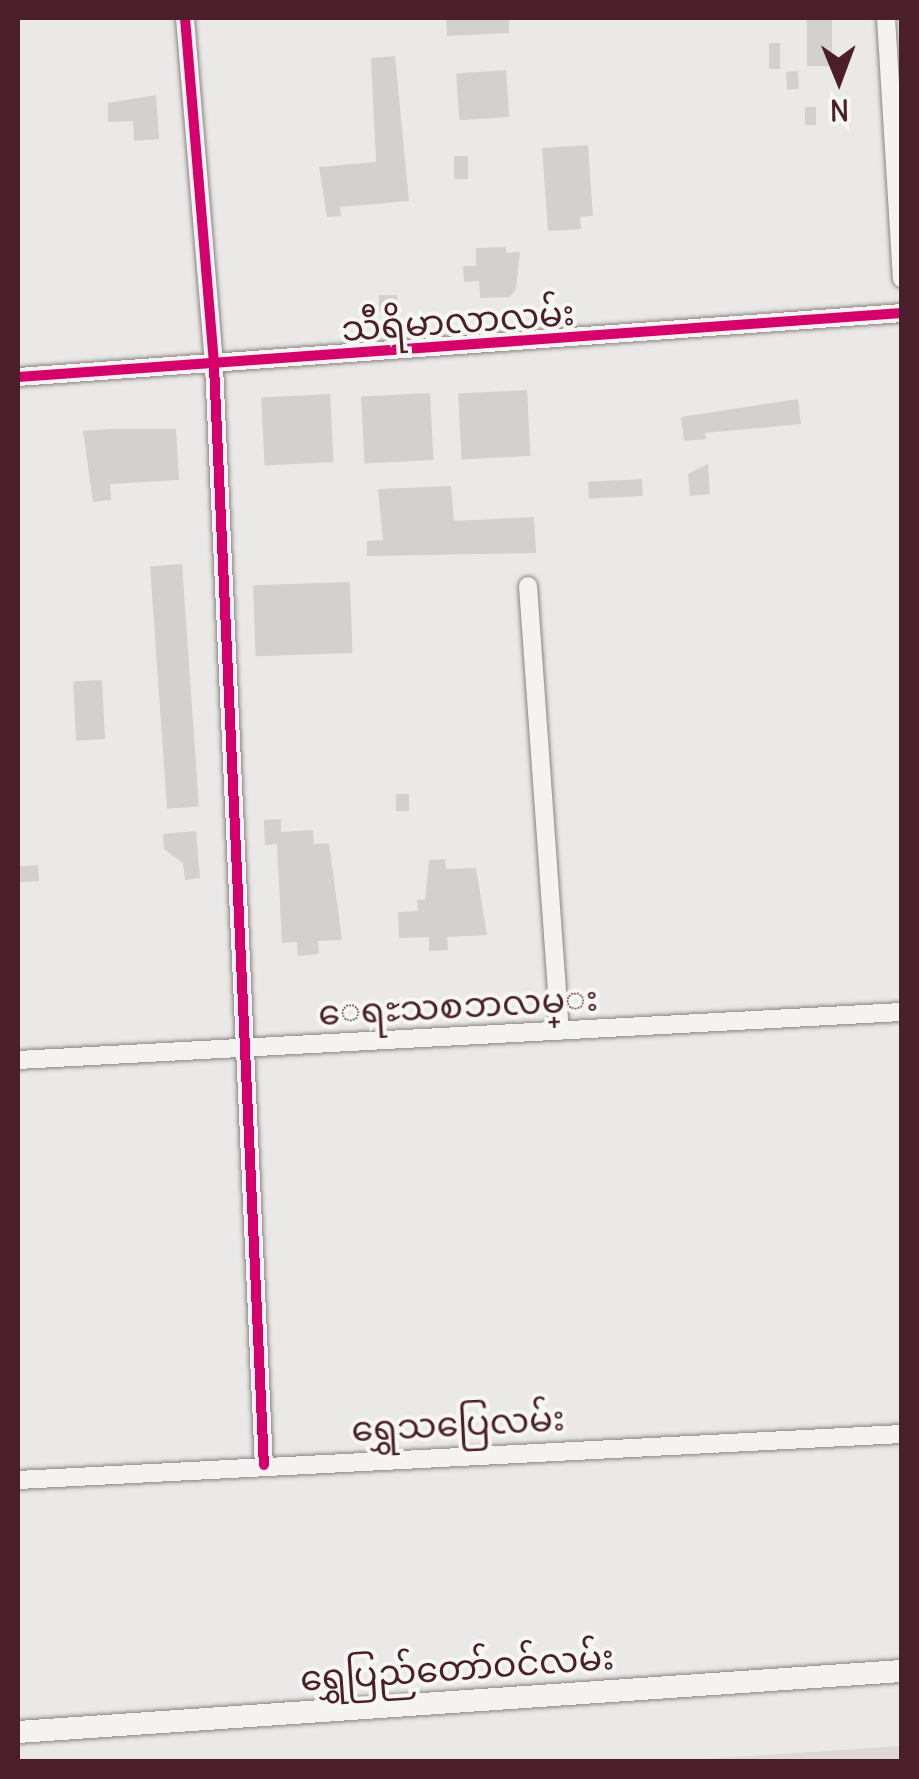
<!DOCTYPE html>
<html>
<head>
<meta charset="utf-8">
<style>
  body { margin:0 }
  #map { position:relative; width:919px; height:1779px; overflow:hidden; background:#ebe9e7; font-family:Delius,"Noto Sans Myanmar",sans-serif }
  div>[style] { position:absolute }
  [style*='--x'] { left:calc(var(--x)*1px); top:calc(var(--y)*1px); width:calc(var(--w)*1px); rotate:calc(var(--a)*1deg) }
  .green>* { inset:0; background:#ded8d7 }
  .building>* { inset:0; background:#d3d0cf; transform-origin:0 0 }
  .roads { filter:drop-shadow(0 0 2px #8b8283) drop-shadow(0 0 2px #8b8283) }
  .minor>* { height:18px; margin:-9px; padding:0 9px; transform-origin:9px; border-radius:9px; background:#f4f3f1 }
  .major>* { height:22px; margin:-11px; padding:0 11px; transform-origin:11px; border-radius:11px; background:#f4f3f1 }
  .cycleway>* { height:10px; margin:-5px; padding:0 5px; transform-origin:5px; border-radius:5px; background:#d6006c }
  span { translate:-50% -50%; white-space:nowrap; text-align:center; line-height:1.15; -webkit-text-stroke:8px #f6f6f2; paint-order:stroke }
  .street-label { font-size:35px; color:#4a1f2b }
  .frame { position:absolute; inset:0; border:20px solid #4a1f2b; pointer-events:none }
  .north { position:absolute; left:789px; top:30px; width:100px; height:100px; -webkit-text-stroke:8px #f6f6f2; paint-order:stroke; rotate:179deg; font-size:28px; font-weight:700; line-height:40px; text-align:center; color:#4a1f2b }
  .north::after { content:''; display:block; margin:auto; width:35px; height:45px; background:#4a1f2b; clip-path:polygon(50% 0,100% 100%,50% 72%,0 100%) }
</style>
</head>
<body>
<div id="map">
  <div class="green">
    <i style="clip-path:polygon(901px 1746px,901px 1761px,673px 1761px)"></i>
  </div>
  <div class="building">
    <i style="clip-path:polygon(446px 18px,509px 18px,509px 33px,447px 36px)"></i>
    <i style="left:807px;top:18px;width:25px;height:48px"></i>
    <i style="left:769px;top:43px;width:11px;height:26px"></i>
    <i style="clip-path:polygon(395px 56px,409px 201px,340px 207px,341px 216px,327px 217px,319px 167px,376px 162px,371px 58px)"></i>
    <i style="left:506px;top:70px;width:47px;height:50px;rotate:86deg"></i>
    <i style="left:798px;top:71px;width:18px;height:12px;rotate:87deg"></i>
    <i style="clip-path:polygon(156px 95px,159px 139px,134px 141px,133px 121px,108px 122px,108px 103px)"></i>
    <i style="left:805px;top:107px;width:11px;height:18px"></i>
    <i style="clip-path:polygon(588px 145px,593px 216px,580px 217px,581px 229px,548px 231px,542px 148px)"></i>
    <i style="left:454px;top:156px;width:14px;height:23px"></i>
    <i style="clip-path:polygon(506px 247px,506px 253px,520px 252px,516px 289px,510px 297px,480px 298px,479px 281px,464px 282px,463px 266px,476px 266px,476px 248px)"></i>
    <i style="left:379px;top:295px;width:18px;height:16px"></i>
    <i style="left:527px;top:390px;width:66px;height:69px;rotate:87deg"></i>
    <i style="left:430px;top:393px;width:67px;height:69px;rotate:87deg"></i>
    <i style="left:330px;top:394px;width:68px;height:69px;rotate:87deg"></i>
    <i style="clip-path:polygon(798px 399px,801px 424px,705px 433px,706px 439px,684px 441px,681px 417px)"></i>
    <i style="clip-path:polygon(110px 429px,176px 429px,179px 480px,110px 484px,111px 500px,93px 502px,83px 431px)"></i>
    <i style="clip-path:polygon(708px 464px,710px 494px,690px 496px,688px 474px)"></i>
    <i style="left:642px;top:479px;width:17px;height:54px;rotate:87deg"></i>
    <i style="clip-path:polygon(451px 486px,454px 521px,534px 517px,536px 553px,367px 556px,367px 541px,383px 540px,378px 489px)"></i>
    <i style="left:182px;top:564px;width:243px;height:32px;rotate:86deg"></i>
    <i style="left:350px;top:582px;width:71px;height:97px;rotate:88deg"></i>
    <i style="left:102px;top:680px;width:59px;height:29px;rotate:87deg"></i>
    <i style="left:409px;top:794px;width:17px;height:13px;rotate:90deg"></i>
    <i style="clip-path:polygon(281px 819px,281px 832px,313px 830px,314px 844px,329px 843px,342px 940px,318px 941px,319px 954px,298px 956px,297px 942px,282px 943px,277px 844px,265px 845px,264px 820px)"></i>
    <i style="clip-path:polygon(196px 831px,200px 878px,185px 880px,183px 863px,164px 849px,163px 834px)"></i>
    <i style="clip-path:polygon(445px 859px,446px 869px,476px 868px,487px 935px,447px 937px,448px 950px,429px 951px,429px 937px,399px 938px,398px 912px,418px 911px,417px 900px,425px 899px,429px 860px)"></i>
    <i style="left:38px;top:865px;width:16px;height:20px;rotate:86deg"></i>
  </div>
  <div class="roads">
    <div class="minor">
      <i style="--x:185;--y:18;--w:349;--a:85.2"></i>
      <i style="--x:214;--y:366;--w:1100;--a:87.4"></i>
      <i style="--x:886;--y:18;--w:261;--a:86.5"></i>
      <i style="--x:18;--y:377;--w:886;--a:-4.14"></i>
      <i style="--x:528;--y:586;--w:446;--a:85.9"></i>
      <i style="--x:18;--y:1060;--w:885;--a:-3.11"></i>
      <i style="--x:18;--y:1480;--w:885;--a:-2.98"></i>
    </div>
    <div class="major">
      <i style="--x:18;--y:1732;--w:886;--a:-3.95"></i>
    </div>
  </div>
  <div class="cycleway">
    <i style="--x:185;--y:18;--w:349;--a:85.2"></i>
    <i style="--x:214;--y:366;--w:1100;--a:87.4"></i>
    <i style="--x:18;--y:377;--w:886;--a:-4.14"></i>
  </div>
  <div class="street-label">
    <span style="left:458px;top:320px;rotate:-4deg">သီရိမာလာလမ်း</span>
    <span style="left:458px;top:1005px;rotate:-3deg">ေရႊသစၥာလမ္း</span>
    <span style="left:458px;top:1423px;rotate:-3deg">ရွှေသပြေလမ်း</span>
    <span style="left:457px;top:1667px;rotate:-4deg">ရွှေပြည်တော်ဝင်လမ်း</span>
  </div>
  <div class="frame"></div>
  <div class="north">N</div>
</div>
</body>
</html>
